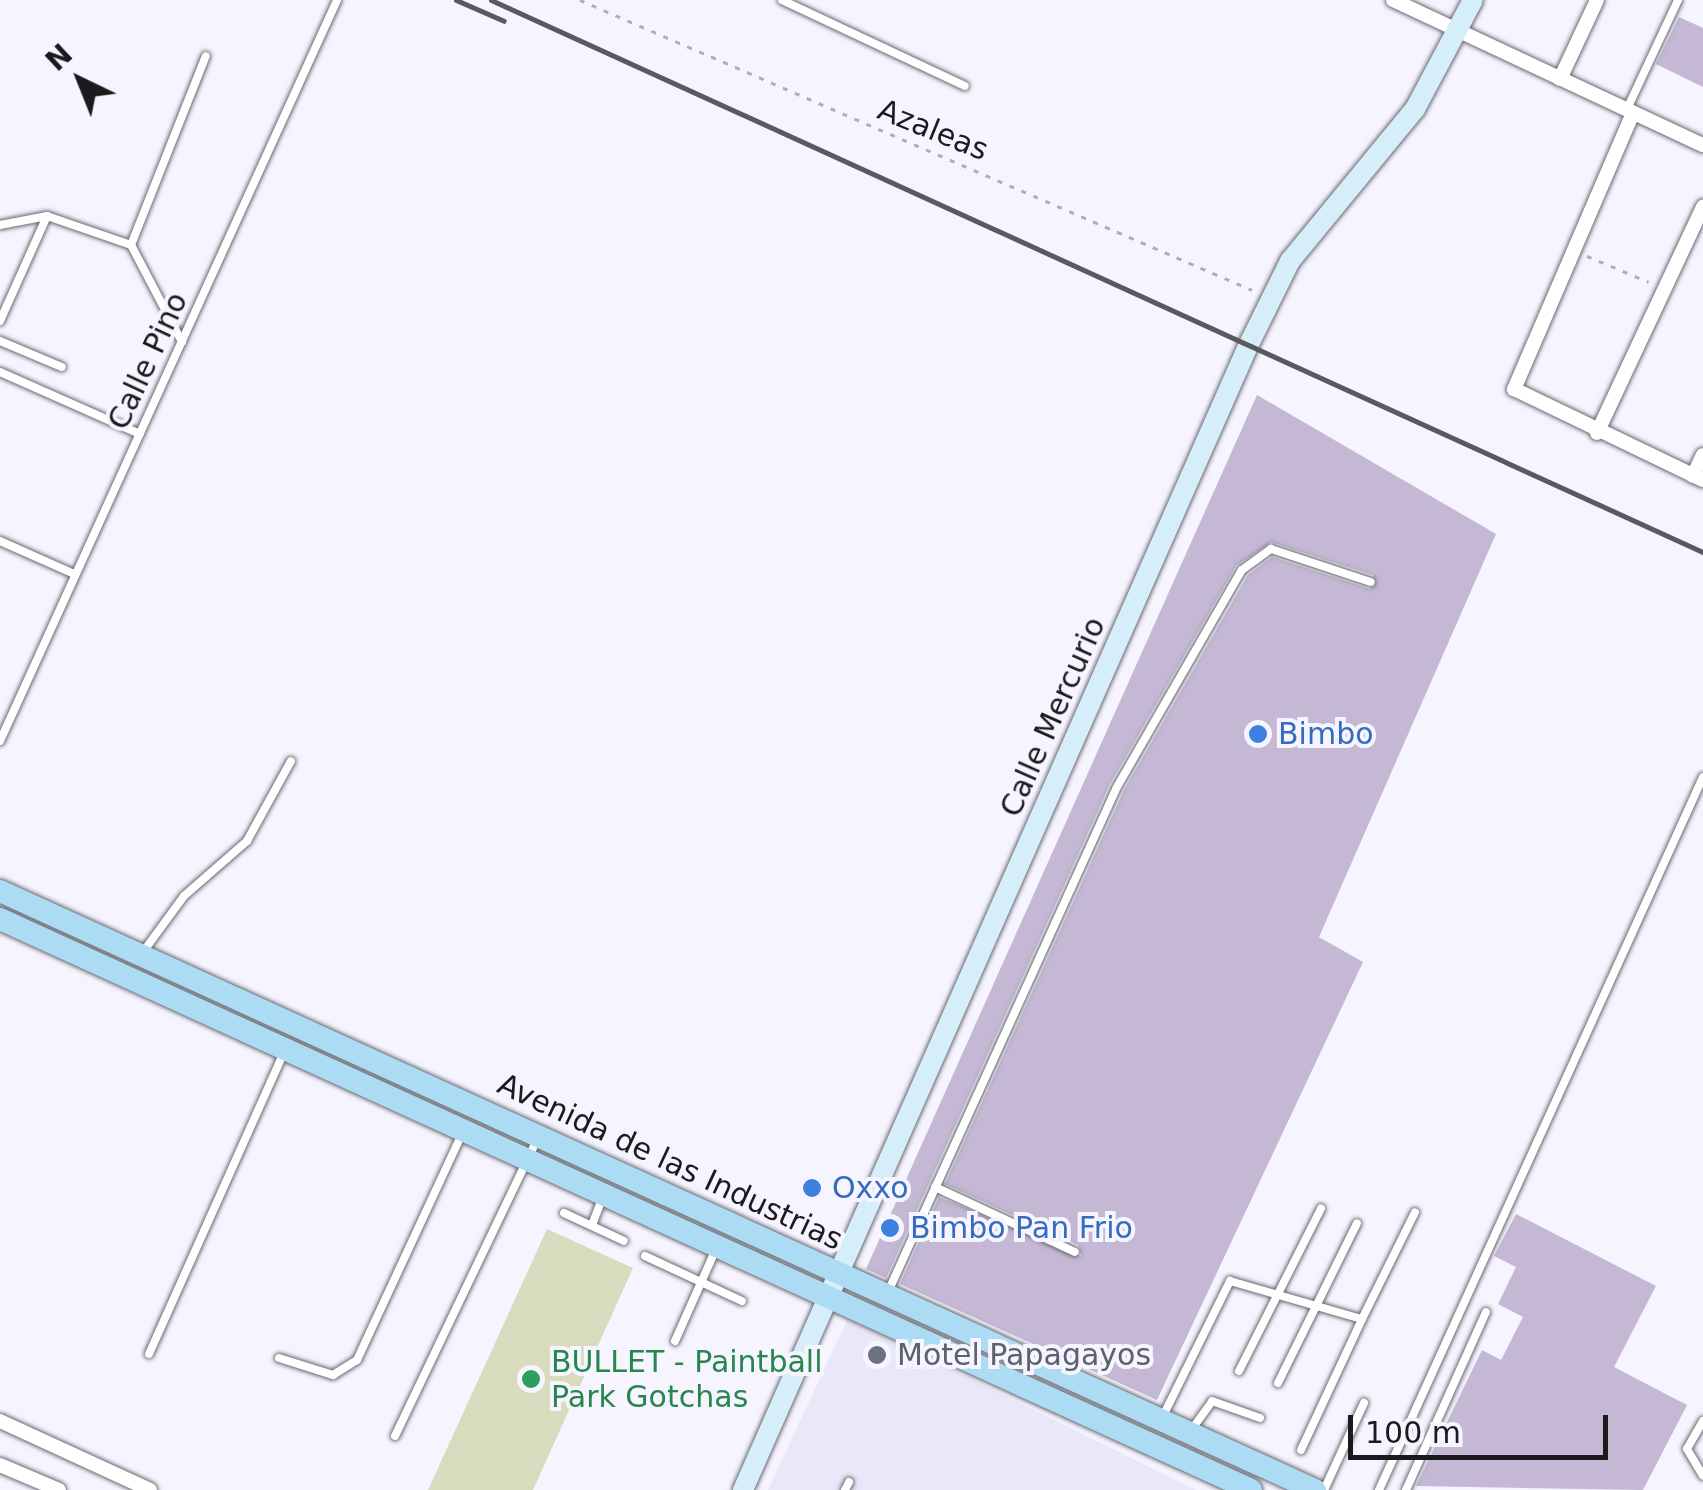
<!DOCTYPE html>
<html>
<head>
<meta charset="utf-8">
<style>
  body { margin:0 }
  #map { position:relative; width:1703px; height:1490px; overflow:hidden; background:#f6f5ff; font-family:"DejaVu Sans",sans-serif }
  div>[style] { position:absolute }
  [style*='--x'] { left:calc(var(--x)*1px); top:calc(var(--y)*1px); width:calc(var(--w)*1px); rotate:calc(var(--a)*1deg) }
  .built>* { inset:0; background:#e9e8f9 }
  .green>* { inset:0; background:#d9dbbe }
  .building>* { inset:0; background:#c4b8d4 }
  .path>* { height:2.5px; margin-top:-1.25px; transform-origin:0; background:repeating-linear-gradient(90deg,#aeaeb5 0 5px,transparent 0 13px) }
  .roads { filter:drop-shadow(0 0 2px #6a6972) drop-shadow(0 0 2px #6a6972) }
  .service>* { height:8px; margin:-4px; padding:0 4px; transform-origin:4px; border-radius:4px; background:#fff }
  .minor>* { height:14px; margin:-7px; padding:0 7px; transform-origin:7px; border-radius:7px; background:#fff }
  .secondary>* { height:20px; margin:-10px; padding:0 10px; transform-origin:10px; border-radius:10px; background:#d5eef9 }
  .primary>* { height:22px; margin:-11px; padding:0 11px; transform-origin:11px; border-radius:11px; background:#acdcf4 }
  .rail>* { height:5px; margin:-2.5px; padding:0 2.5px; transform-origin:2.5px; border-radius:2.5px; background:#59595e }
  .dots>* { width:28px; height:28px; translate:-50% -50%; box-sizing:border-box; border:5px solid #f6f5ff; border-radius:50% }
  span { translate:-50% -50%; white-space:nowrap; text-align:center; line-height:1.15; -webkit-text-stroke:8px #f6f5ff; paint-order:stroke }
  .street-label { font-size:30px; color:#1b1b1e }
  .shop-label { font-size:30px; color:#366cbe }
  .left { translate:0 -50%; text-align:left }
  .worship-label { font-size:30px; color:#5b616d }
  .leisure-label { font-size:30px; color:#27864d }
  .north { position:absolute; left:30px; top:30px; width:100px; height:100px; -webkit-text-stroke:8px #f6f5ff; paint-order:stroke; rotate:317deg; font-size:28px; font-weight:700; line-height:40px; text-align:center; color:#1b1b1e }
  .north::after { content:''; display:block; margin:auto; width:35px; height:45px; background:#1b1b1e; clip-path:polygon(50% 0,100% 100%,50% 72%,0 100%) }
  .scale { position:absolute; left:1348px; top:1415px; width:260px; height:45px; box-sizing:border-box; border:5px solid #1b1b1e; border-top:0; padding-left:12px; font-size:30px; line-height:35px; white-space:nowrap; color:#1b1b1e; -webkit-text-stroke:8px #f6f5ff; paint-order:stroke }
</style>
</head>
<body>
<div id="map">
  <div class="built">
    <i style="clip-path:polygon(848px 1318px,1196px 1490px,768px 1490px)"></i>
  </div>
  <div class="green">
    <i style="clip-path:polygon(547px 1229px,633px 1268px,533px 1490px,428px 1490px)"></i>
  </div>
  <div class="building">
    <i style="clip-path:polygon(1679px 17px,1703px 28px,1703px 87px,1656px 64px)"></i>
    <i style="clip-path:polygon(1257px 395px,1496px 534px,1319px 937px,1363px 962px,1157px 1400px,900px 1284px,939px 1197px,1081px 1256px,1078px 1245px,945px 1184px,1124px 790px,1248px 575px,1272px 557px,1370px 589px,1373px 575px,1271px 542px,1236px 566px,1110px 784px,886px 1278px,866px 1269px)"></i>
    <i style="clip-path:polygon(1516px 1214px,1656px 1286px,1614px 1367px,1687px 1405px,1643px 1490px,1416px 1486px,1482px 1350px,1501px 1360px,1523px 1317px,1498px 1304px,1516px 1267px,1494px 1256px)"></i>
  </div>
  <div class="path">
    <i style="--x:580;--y:0;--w:732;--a:23.34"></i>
    <i style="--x:1587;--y:256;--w:67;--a:22.8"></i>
  </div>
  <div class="roads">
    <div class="service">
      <i style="--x:782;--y:0;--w:202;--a:25.2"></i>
      <i style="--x:1627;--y:109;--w:120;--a:-64.9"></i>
      <i style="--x:0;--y:225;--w:48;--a:-10.8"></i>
      <i style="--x:47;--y:216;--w:89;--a:19"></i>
      <i style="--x:0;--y:321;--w:115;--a:-65.9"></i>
      <i style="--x:0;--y:341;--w:67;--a:22.8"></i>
      <i style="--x:182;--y:342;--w:110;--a:-117.7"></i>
      <i style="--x:131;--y:245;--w:203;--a:-68.4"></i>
      <i style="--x:0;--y:372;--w:153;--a:23.9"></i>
      <i style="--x:0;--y:541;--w:81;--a:24"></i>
      <i style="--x:0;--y:741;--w:814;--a:-65.54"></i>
      <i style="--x:143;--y:952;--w:69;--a:-53.8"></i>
      <i style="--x:184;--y:896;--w:84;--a:-41.1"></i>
      <i style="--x:247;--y:841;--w:91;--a:-61.2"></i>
      <i style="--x:935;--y:1187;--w:154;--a:24.9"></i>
      <i style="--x:564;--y:1213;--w:66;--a:25"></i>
      <i style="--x:592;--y:1225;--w:30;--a:-69"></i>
      <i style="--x:645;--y:1256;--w:107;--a:24.9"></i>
      <i style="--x:888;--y:1292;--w:554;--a:-65.61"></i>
      <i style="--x:1117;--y:787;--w:250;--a:-60.1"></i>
      <i style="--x:1242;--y:570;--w:36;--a:-36"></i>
      <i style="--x:1271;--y:549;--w:105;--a:18.3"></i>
      <i style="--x:675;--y:1341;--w:101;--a:-66"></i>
      <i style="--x:149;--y:1354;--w:331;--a:-65.9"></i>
      <i style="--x:279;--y:1358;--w:57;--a:17.5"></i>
      <i style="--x:333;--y:1375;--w:28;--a:-32"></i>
      <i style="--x:357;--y:1360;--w:249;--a:-65.1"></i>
      <i style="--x:1239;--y:1371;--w:182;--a:-63.2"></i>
      <i style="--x:1278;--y:1383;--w:178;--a:-63.7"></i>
      <i style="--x:1163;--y:1416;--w:151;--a:-63.6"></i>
      <i style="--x:1230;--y:1281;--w:137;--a:16.1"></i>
      <i style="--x:1362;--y:1319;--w:119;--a:-63.6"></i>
      <i style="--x:1703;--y:1421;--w:32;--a:120"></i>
      <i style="--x:1687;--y:1449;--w:31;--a:59"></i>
      <i style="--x:1192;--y:1429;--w:34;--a:-54"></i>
      <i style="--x:1212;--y:1401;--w:51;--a:19.5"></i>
      <i style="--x:395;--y:1436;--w:331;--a:-64.4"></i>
      <i style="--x:1301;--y:1450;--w:145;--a:-65"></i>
      <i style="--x:845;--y:1490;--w:9;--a:-63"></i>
      <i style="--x:1324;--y:1490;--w:96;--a:-65.3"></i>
      <i style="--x:1379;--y:1490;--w:783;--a:-65.56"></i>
      <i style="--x:1406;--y:1490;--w:195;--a:-65.8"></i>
    </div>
    <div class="minor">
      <i style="--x:1393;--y:0;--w:342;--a:25.1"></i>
      <i style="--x:1560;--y:79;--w:87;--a:-64.9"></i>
      <i style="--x:1633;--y:113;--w:301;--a:113.3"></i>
      <i style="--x:1514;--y:389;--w:210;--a:25.7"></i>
      <i style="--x:1597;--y:433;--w:250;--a:-64.9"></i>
      <i style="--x:1693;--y:476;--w:23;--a:-65"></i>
      <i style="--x:0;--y:1421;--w:165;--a:24.7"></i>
      <i style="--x:0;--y:1465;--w:64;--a:23"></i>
    </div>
    <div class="secondary">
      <i style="--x:743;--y:1490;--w:1251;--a:-66.18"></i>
      <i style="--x:1248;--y:346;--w:95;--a:-63.7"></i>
      <i style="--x:1290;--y:261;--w:197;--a:-50.6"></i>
      <i style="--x:1415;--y:109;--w:123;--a:-62"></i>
    </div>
    <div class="primary">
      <i style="--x:0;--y:891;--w:1445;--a:24.49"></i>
      <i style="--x:0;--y:919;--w:1375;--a:24.53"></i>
    </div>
  </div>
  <div class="rail">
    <i style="--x:456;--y:0;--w:52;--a:23.6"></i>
    <i style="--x:491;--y:0;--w:1332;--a:24.49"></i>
  </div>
  <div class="dots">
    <i style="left:1258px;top:734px;background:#3f7fe0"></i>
    <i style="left:812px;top:1188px;background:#3f7fe0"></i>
    <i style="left:890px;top:1228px;background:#3f7fe0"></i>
    <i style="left:877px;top:1355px;background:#6b7280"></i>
    <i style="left:531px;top:1379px;background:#2e9e5b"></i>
  </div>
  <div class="street-label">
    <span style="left:933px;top:130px;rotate:22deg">Azaleas</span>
    <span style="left:148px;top:361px;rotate:-65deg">Calle Pino</span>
    <span style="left:1053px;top:717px;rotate:-66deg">Calle Mercurio</span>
    <span style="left:670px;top:1162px;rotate:25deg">Avenida de las Industrias</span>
  </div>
  <div class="shop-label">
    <span class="left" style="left:1278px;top:734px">Bimbo</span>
    <span class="left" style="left:832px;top:1188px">Oxxo</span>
    <span class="left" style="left:910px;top:1228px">Bimbo Pan Frio</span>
  </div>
  <div class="worship-label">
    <span class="left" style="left:897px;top:1355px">Motel Papagayos</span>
  </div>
  <div class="leisure-label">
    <span class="left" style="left:551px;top:1379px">BULLET - Paintball<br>Park Gotchas</span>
  </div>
  <div class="north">N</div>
  <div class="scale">100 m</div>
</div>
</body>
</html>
